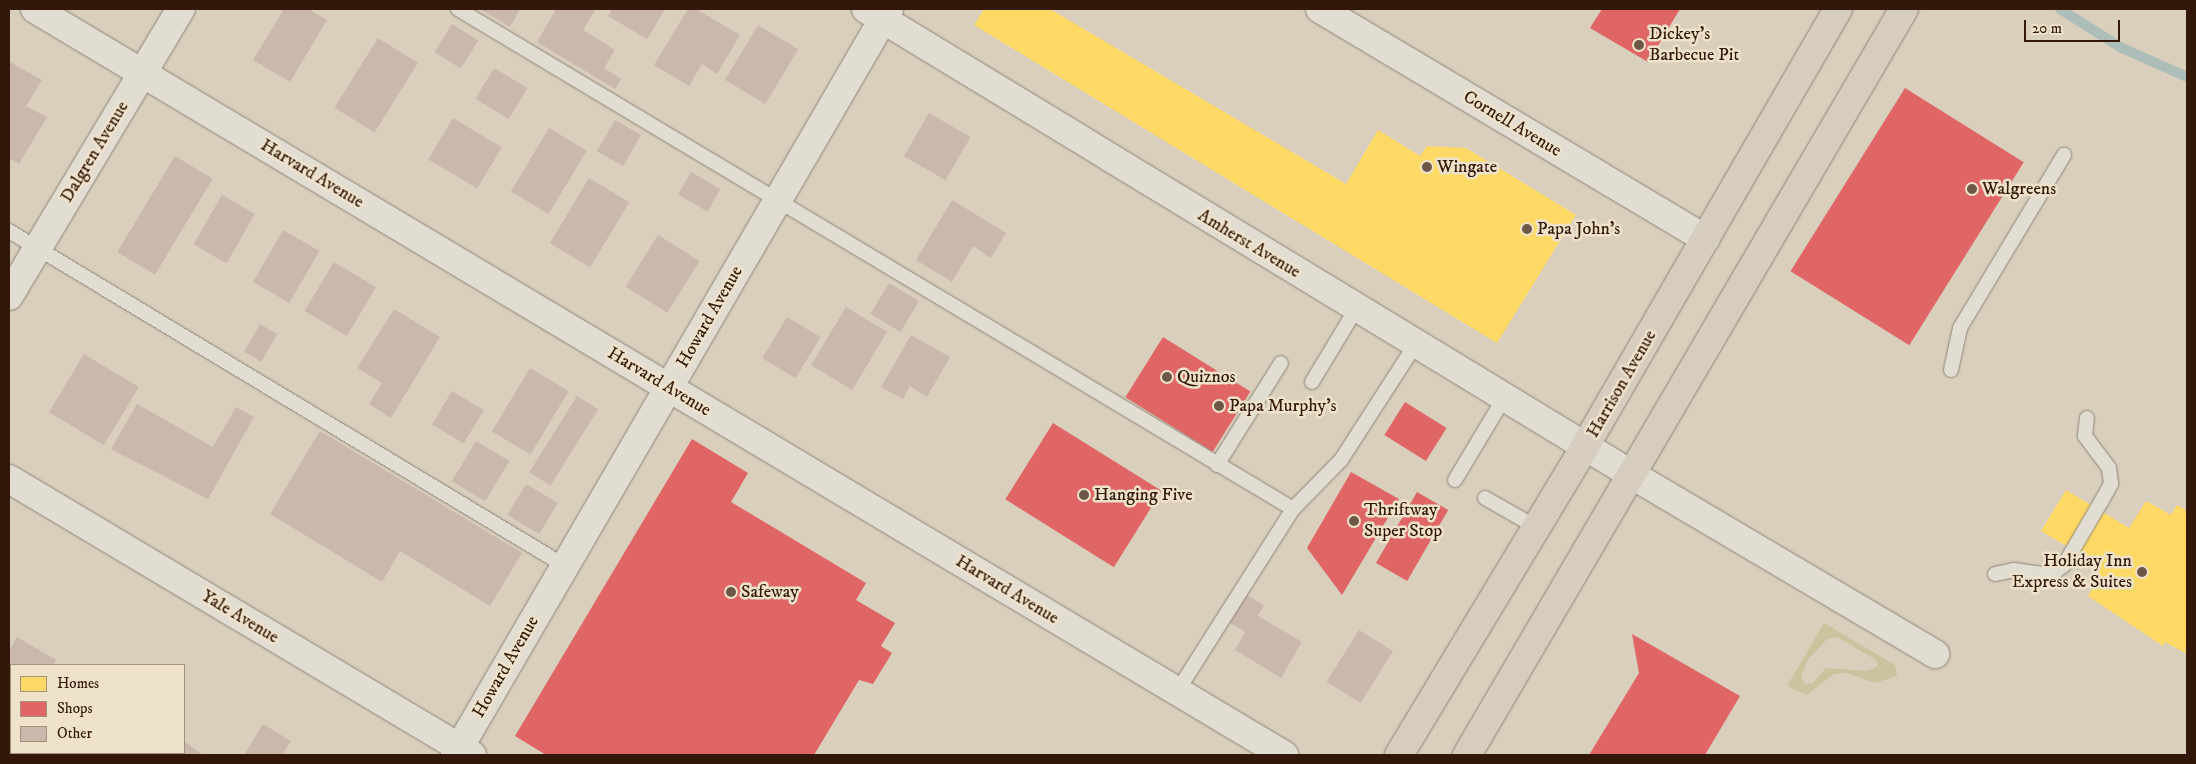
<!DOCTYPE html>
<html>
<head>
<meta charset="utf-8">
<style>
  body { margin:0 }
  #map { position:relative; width:2196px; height:764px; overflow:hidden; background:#d9cfbc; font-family:"IM FELL DW Pica",serif }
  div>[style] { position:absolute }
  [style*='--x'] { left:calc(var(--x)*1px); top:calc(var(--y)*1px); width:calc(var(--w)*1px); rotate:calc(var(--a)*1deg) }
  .green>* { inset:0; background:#c9c39e }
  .homes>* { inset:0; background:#ffd966 }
  .shops>* { inset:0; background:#e06666; transform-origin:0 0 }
  .stream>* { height:10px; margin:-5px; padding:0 5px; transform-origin:5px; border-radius:5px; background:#adbdb8 }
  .building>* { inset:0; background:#cbb8ac; transform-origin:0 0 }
  .roads { filter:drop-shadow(0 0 1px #8e8578) drop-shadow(0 0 1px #8e8578) }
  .lane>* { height:14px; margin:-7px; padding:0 7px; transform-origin:7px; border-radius:7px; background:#e2ddd3 }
  .street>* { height:28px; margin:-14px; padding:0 14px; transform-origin:14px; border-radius:14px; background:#e2ddd3 }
  .secondary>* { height:28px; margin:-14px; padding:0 14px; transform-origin:14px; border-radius:14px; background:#e2ddd3 }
  .primary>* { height:28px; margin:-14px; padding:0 14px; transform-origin:14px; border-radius:14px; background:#d6cdbf }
  .dots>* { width:14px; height:14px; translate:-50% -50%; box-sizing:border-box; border:2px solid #efe2cb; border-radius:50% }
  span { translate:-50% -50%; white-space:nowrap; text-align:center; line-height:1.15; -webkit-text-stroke:5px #efe2cb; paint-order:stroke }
  .poi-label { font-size:18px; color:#331708 }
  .left { translate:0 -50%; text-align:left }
  .right { translate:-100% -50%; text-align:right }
  .street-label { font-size:18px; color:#331708 }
  .frame { position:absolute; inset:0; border:10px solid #331708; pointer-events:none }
  .legend { position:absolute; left:10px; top:664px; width:175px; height:90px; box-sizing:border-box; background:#efe2cb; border:1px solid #a4917d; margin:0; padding:6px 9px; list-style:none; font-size:15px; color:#331708 }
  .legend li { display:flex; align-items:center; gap:10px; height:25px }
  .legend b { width:25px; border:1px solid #a4917d }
  .scale { position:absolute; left:2024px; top:20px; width:96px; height:22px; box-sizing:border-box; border:2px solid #331708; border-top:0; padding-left:6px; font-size:15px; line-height:18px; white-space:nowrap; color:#331708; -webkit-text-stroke:4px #efe2cb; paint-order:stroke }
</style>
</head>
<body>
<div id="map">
  <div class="green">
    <i style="clip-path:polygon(evenodd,1824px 623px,1895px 665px,1897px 676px,1875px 683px,1847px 673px,1834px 674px,1806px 695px,1787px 686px,1824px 623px,1837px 637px,1876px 660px,1878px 666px,1867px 671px,1826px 668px,1813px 683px,1805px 685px,1801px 677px,1807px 661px,1827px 639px,1837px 637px)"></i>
  </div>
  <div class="homes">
    <i style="clip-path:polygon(984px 9px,1050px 9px,1346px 184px,1378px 130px,1420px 156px,1427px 146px,1466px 148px,1576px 215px,1497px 343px,974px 25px)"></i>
    <i style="clip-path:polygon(2066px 490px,2129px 528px,2146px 501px,2171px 515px,2177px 505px,2187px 511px,2187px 654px,2165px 642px,2163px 646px,2088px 596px,2100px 575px,2095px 572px,2099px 565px,2041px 531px)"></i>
  </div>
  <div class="shops">
    <i style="clip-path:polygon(1602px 9px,1680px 9px,1648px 62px,1590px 28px)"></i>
    <i style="left:1905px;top:88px;width:140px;height:216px;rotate:32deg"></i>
    <i style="left:1163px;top:337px;width:103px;height:71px;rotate:32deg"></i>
    <i style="left:1405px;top:402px;width:49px;height:39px;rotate:32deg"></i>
    <i style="left:1053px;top:423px;width:128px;height:90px;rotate:32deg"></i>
    <i style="clip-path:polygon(692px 439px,748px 473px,731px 502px,866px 583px,856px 600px,895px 623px,881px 646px,892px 653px,873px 684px,859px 680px,814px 755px,546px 755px,515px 736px)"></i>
    <i style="clip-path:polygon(1351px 472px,1399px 499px,1342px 595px,1307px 548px)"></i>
    <i style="left:1417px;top:492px;width:36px;height:82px;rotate:30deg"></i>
    <i style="clip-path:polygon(1632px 634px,1740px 696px,1705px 755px,1589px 755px,1639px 673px)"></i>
  </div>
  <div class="stream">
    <i style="--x:2060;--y:9;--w:73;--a:32.2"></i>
    <i style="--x:2122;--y:48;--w:71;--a:24"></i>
  </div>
  <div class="building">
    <i style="clip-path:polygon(284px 9px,308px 9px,327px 20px,290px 82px,253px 60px)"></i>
    <i style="clip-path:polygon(480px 9px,515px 9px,519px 11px,510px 27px)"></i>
    <i style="clip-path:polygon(556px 9px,596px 9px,583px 30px,615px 50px,604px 68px,621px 79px,615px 89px,537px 42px)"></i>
    <i style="clip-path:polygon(612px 9px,665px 9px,647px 39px,608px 16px)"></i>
    <i style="clip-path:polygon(688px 9px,696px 9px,740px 35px,717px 74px,702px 64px,689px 86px,654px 65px)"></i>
    <i style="left:452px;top:24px;width:31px;height:33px;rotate:32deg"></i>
    <i style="left:758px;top:25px;width:47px;height:64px;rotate:31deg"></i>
    <i style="left:378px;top:38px;width:47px;height:82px;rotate:32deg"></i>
    <i style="clip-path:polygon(10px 62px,42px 80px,26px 106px,47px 117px,19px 164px,9px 158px)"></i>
    <i style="left:494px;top:68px;width:39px;height:36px;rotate:31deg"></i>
    <i style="left:929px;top:113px;width:48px;height:50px;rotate:30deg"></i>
    <i style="left:453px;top:118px;width:57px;height:48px;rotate:31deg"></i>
    <i style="left:615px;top:120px;width:30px;height:36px;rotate:30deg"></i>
    <i style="left:549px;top:128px;width:44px;height:74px;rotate:31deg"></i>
    <i style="left:175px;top:156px;width:44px;height:112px;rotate:31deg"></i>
    <i style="left:691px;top:172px;width:34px;height:26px;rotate:30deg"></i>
    <i style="left:589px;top:178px;width:47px;height:76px;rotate:31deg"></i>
    <i style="left:222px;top:195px;width:38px;height:57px;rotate:30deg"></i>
    <i style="clip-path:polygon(952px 200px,1006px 233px,991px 258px,973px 246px,952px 282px,916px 260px)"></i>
    <i style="left:283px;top:230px;width:42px;height:60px;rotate:30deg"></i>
    <i style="left:658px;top:235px;width:49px;height:61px;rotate:32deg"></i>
    <i style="left:334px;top:262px;width:49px;height:57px;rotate:31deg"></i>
    <i style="left:889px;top:283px;width:35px;height:36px;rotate:31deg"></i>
    <i style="left:846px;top:307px;width:48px;height:68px;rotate:31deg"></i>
    <i style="clip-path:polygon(394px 309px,440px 337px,391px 418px,369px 404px,382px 383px,357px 368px)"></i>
    <i style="left:787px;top:317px;width:39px;height:48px;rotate:31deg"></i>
    <i style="left:260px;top:324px;width:20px;height:32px;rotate:30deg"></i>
    <i style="clip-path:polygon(911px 335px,950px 357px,927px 397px,910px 386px,903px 399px,881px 387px)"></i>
    <i style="left:84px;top:354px;width:64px;height:68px;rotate:31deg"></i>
    <i style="left:530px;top:368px;width:45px;height:74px;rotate:31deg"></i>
    <i style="left:452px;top:391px;width:37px;height:39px;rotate:31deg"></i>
    <i style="left:577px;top:396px;width:25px;height:90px;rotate:32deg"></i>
    <i style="clip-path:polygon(137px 404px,213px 447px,236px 407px,254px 417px,208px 499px,111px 449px)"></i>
    <i style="clip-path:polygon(320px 431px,522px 553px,490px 606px,400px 551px,382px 582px,270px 514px)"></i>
    <i style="left:476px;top:441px;width:39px;height:47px;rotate:31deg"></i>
    <i style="left:526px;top:484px;width:37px;height:36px;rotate:31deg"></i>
    <i style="clip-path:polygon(1246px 595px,1264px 605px,1258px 616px,1302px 642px,1281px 678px,1235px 650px,1245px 632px,1229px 622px)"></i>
    <i style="left:1359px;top:630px;width:40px;height:61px;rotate:32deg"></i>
    <i style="clip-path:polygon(17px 637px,56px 660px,53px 665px,11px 665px,11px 693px,9px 651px)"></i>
    <i style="clip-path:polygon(263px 724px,291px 741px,282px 755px,244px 755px)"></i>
    <i style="clip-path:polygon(184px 741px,203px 755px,157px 755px,184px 753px)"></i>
    <i style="clip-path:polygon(11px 742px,11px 753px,44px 755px,9px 755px)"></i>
  </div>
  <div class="roads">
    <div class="lane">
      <i style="--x:458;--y:9;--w:973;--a:30.91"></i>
      <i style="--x:9;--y:231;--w:649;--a:31.07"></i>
      <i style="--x:1951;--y:370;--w:43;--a:-77.9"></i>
      <i style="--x:1960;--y:328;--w:202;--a:-59"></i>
      <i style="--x:1312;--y:382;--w:85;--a:-58.9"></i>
      <i style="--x:1217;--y:465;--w:120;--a:-57.9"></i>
      <i style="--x:1455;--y:480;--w:96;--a:-59.1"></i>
      <i style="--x:1485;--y:498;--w:59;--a:29.6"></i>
      <i style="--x:1995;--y:574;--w:19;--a:-12"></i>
      <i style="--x:2014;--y:570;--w:37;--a:8"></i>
      <i style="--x:2051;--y:575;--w:16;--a:-38"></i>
      <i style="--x:2064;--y:565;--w:73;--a:-59.6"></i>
      <i style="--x:2101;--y:502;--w:21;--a:-61"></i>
      <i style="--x:2111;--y:484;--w:16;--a:-97"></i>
      <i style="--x:2109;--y:468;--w:40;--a:-127"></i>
      <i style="--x:2085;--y:436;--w:18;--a:-84"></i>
      <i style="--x:1178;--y:690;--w:214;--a:-57.6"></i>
      <i style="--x:1293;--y:509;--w:69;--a:-45.6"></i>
      <i style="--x:1341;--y:460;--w:137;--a:-57.2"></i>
      <i style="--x:9;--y:712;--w:3;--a:45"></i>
      <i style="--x:77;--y:753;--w:4;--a:27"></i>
    </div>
    <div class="street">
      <i style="--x:35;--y:9;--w:1455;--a:30.85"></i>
      <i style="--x:9;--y:296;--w:335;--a:-59.1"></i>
      <i style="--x:1634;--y:476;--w:350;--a:30.6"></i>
      <i style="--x:9;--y:479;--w:539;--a:30.8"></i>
      <i style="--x:455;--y:755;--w:863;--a:-59.81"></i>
    </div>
    <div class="secondary">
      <i style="--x:866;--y:9;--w:899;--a:31.3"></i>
      <i style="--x:1320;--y:9;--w:449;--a:30.8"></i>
    </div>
    <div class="primary">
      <i style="--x:1399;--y:755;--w:358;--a:-58.9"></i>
      <i style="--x:1584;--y:448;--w:507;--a:-59.95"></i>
      <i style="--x:1467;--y:755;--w:865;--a:-59.64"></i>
    </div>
  </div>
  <div class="dots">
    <i style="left:1639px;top:45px;background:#6d5747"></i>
    <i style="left:1427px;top:167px;background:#6d5747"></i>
    <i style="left:1972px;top:189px;background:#6d5747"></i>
    <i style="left:1527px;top:229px;background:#6d5747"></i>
    <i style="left:1167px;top:377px;background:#6d5747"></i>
    <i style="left:1219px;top:406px;background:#6d5747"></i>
    <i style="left:1084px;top:495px;background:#6d5747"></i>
    <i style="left:1354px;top:521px;background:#6d5747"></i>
    <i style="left:2142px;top:572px;background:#6d5747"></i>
    <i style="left:731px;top:592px;background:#6d5747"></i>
  </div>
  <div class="poi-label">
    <span class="left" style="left:1649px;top:45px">Dickey's<br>Barbecue Pit</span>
    <span class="left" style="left:1437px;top:167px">Wingate</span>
    <span class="left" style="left:1982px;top:189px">Walgreens</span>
    <span class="left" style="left:1537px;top:229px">Papa John's</span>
    <span class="left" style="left:1177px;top:377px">Quiznos</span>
    <span class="left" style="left:1229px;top:406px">Papa Murphy's</span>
    <span class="left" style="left:1094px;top:495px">Hanging Five</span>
    <span class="left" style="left:1364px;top:521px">Thriftway<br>Super Stop</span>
    <span class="right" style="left:2132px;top:572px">Holiday Inn<br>Express &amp; Suites</span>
    <span class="left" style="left:741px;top:592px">Safeway</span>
  </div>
  <div class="street-label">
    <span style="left:1512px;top:124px;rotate:31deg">Cornell Avenue</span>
    <span style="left:95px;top:152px;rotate:-59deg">Dalgren Avenue</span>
    <span style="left:312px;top:174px;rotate:31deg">Harvard Avenue</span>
    <span style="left:1249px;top:244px;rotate:31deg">Amherst Avenue</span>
    <span style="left:710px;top:317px;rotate:-60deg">Howard Avenue</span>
    <span style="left:659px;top:382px;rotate:31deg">Harvard Avenue</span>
    <span style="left:1622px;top:384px;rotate:-60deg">Harrison Avenue</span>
    <span style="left:1007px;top:590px;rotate:31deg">Harvard Avenue</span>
    <span style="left:240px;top:617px;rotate:31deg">Yale Avenue</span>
    <span style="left:506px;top:667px;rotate:-60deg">Howard Avenue</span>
  </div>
  <div class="frame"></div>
  <ul class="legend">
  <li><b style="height:14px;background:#ffd966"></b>Homes</li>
  <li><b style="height:14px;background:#e06666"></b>Shops</li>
  <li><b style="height:14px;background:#cbb8ac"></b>Other</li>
  </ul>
  <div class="scale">20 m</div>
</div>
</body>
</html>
